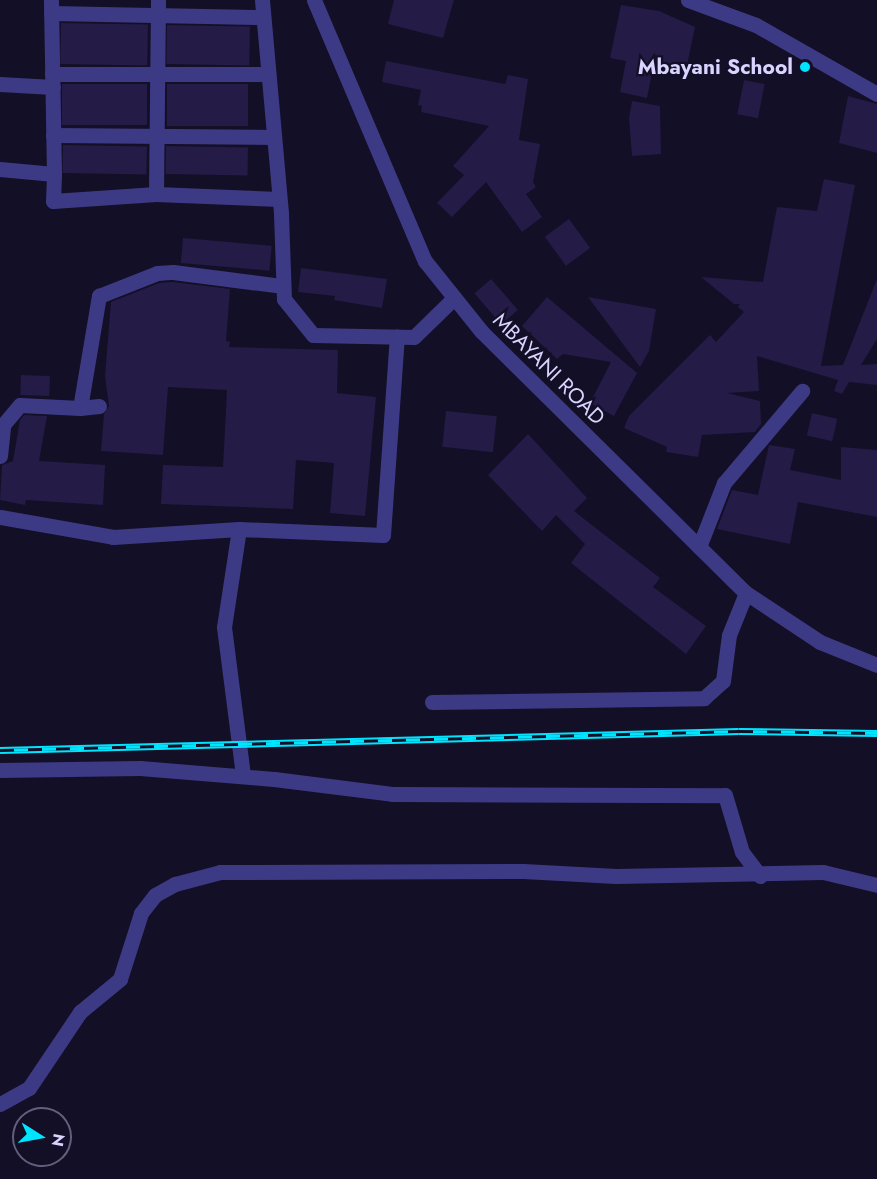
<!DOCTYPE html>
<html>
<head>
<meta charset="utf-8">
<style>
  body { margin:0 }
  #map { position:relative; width:877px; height:1179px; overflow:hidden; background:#130f26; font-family:Jost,sans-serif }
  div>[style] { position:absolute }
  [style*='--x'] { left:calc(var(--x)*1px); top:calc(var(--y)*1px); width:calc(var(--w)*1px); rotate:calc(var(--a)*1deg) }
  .building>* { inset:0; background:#241b47; transform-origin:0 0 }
  .minor>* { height:15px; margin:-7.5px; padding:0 7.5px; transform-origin:7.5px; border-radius:7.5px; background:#3d3a85 }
  .rail>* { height:7px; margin-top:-3.5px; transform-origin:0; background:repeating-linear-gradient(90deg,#130f26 0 14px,#00e5ff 0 28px); box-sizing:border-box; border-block:2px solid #00e5ff }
  .dots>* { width:16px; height:16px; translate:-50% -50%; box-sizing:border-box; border:3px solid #130f26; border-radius:50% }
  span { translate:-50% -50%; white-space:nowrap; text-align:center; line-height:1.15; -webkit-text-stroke:4.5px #130f26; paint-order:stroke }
  .poi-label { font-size:21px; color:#d9d4ff; font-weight:700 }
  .right { translate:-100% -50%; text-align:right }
  .street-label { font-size:21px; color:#d9d4ff }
  .north { position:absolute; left:12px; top:1107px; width:60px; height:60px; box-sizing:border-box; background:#130f26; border:2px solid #625e7d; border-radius:50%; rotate:101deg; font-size:16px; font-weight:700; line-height:24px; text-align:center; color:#d9d4ff }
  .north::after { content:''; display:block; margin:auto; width:21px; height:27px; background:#00e5ff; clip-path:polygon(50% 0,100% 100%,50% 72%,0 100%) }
</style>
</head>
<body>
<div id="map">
  <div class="building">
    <i style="clip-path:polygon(394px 0,454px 0,443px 38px,388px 24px)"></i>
    <i style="clip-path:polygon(621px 5px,659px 11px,695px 27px,686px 70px,654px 63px,647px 98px,620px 92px,626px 61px,610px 58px)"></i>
    <i style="left:61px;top:23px;width:87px;height:41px;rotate:1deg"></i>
    <i style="left:167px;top:25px;width:83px;height:39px;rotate:1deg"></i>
    <i style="clip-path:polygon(386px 61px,505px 84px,508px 75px,528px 79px,519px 140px,540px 144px,533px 182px,536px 187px,526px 194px,542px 217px,522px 232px,486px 182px,452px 217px,437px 203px,464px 175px,453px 166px,489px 126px,421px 112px,422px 106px,418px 105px,421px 90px,382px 82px)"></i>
    <i style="left:744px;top:80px;width:21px;height:35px;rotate:11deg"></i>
    <i style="left:62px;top:84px;width:85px;height:41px"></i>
    <i style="left:167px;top:84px;width:81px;height:42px"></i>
    <i style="clip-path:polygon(848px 96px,877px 104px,877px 153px,839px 143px)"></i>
    <i style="clip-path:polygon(632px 101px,660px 106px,661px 154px,632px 156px,629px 118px)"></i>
    <i style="left:63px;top:145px;width:84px;height:28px;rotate:1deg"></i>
    <i style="left:166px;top:146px;width:82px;height:28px;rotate:1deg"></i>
    <i style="clip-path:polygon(824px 179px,855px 185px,821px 366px,843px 365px,877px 279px,877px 339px,861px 365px,877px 364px,877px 385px,849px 382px,842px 394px,834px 391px,838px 380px,757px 356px,759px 391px,727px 393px,760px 401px,761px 424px,755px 432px,702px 435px,698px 457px,666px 452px,667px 447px,624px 428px,629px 416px,710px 335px,716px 342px,744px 312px,738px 307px,740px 304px,734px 304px,701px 277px,763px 282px,777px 207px,817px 211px)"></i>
    <i style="left:569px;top:219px;width:36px;height:30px;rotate:54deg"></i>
    <i style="left:183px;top:238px;width:89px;height:25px;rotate:5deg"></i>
    <i style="clip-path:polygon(301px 268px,387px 279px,382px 308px,334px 300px,335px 296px,298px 292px)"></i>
    <i style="left:491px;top:279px;width:41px;height:22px;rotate:49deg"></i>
    <i style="clip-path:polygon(173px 282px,230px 289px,226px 341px,230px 342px,229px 347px,338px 350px,337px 393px,376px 397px,365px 516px,330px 513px,334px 463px,296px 460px,293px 509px,161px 504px,163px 465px,223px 467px,227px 390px,168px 387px,163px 455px,101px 451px,104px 414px,109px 406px,105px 376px,111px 302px,159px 283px)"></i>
    <i style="clip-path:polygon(547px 297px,637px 373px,614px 416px,590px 403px,611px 362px,563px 354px,557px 359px,522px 326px)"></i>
    <i style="clip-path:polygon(588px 297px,656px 309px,649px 351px,640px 367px)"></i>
    <i style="left:21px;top:375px;width:29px;height:20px;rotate:2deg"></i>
    <i style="left:446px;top:411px;width:51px;height:36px;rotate:6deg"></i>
    <i style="left:812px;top:413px;width:26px;height:23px;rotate:13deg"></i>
    <i style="clip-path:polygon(24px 415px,47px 416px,39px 461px,105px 465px,103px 505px,26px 500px,25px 505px,0 500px,2px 465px,13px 461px,20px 420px)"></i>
    <i style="clip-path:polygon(528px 434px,587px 498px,574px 511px,660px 578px,653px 587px,706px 626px,686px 654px,571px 563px,585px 544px,556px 515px,542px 531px,488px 475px)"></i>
    <i style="clip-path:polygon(769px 445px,795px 449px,790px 470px,841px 480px,841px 447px,877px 450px,877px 517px,798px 502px,790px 544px,717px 529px,732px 490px,758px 495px)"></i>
  </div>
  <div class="minor">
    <i style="--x:262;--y:0;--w:215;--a:84.9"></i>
    <i style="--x:281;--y:214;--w:85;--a:88"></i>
    <i style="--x:284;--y:299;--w:46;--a:51.1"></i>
    <i style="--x:313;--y:335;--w:101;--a:1.1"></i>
    <i style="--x:414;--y:337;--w:56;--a:-44.3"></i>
    <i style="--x:314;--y:0;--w:284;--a:67"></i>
    <i style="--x:425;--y:261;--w:90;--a:51.3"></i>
    <i style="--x:481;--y:331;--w:373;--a:44.7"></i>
    <i style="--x:746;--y:593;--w:89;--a:33.5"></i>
    <i style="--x:820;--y:642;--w:61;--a:22"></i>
    <i style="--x:688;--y:0;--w:72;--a:20.2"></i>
    <i style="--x:756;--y:25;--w:139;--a:29.7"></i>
    <i style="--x:51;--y:13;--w:212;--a:1.1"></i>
    <i style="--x:52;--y:74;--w:216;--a:0"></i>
    <i style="--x:0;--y:84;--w:53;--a:3.2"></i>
    <i style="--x:53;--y:135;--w:221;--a:0.5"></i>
    <i style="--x:0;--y:169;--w:54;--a:5.3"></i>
    <i style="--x:54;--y:174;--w:174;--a:-91"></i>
    <i style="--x:54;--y:174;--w:27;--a:92"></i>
    <i style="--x:53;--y:201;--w:103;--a:-3.9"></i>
    <i style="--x:156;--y:194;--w:123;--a:2.3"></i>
    <i style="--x:156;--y:194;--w:194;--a:-89.4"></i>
    <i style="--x:99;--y:406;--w:19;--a:174"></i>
    <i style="--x:80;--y:408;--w:114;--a:-80.4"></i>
    <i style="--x:99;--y:296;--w:62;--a:-21.6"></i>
    <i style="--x:157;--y:273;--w:16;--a:-4"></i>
    <i style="--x:173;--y:272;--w:111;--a:7.3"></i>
    <i style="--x:0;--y:456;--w:31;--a:-84"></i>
    <i style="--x:3;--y:425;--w:26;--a:-50"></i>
    <i style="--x:20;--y:405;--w:60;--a:2.9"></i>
    <i style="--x:0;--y:517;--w:115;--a:10"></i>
    <i style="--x:113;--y:537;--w:126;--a:-3.6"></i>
    <i style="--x:239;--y:529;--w:144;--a:2.4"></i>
    <i style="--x:383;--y:535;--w:199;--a:-86"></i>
    <i style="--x:239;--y:529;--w:99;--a:98.7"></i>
    <i style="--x:224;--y:627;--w:150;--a:82.7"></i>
    <i style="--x:699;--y:547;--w:69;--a:-68.7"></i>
    <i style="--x:724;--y:483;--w:121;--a:-49.7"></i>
    <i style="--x:432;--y:702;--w:272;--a:-0.8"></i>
    <i style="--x:704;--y:698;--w:25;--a:-42"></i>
    <i style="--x:723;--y:681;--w:46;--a:-82.6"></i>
    <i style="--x:729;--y:635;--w:45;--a:-68"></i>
    <i style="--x:0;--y:770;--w:140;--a:-0.8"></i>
    <i style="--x:140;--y:768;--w:134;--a:4.7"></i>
    <i style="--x:274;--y:779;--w:119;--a:7.2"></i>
    <i style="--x:392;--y:794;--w:333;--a:0.2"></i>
    <i style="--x:725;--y:795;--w:59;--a:73.4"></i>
    <i style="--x:742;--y:852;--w:30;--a:53"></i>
    <i style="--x:0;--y:1104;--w:33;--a:-29"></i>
    <i style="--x:29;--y:1088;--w:92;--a:-56.1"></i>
    <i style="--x:80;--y:1012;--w:52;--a:-39.5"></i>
    <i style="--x:120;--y:979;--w:69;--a:-72.3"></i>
    <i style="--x:141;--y:913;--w:23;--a:-52"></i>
    <i style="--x:155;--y:895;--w:23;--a:-29"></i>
    <i style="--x:175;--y:884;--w:47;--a:-14.9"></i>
    <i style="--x:220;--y:872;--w:303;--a:-0.2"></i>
    <i style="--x:523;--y:871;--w:93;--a:3.1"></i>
    <i style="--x:616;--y:876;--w:207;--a:-1.1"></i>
    <i style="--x:823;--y:872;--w:56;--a:13.5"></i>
  </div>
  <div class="rail">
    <i style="--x:0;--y:750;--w:739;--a:-1.47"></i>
    <i style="--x:739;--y:731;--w:138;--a:0.8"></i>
  </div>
  <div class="dots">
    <i style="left:805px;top:67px;background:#00e5ff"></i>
  </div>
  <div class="poi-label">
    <span class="right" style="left:793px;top:67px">Mbayani School</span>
  </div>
  <div class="street-label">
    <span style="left:549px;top:369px;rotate:45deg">MBAYANI ROAD</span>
  </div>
  <div class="north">N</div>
</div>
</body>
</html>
